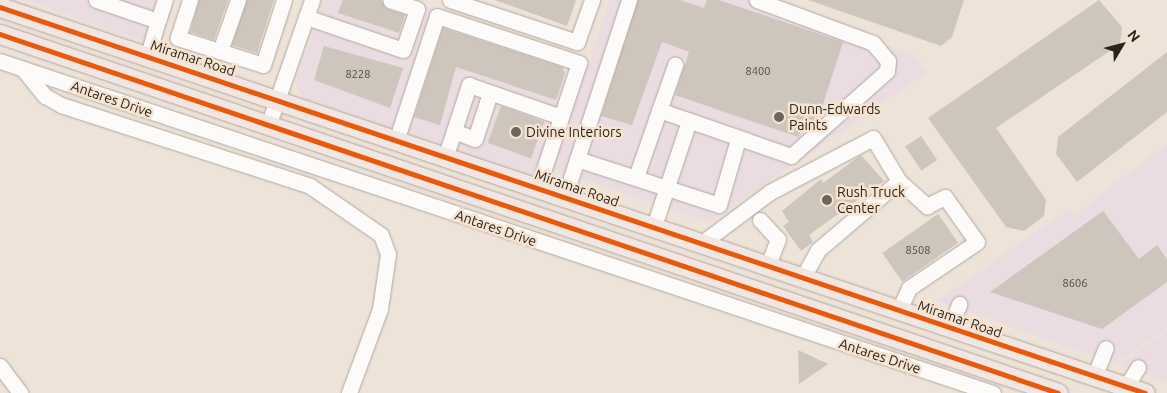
<!DOCTYPE html>
<html>
<head>
<meta charset="utf-8">
<style>
  body { margin:0 }
  #map { position:relative; width:1167px; height:393px; overflow:hidden; background:#eee3d8; font-family:Ubuntu,sans-serif }
  div>[style] { position:absolute }
  [style*='--x'] { left:calc(var(--x)*1px); top:calc(var(--y)*1px); width:calc(var(--w)*1px); rotate:calc(var(--a)*1deg) }
  .commercial>* { inset:0; background:#ebdce1 }
  .building>* { inset:0; background:#cec5bc; transform-origin:0 0 }
  .roads { filter:drop-shadow(0 0 1px #b0a89f) drop-shadow(0 0 1px #b0a89f) }
  .minor>* { height:15px; margin:-7.5px; padding:0 7.5px; transform-origin:7.5px; border-radius:7.5px; background:#fcfbf9 }
  .major>* { height:19px; margin:-9.5px; padding:0 9.5px; transform-origin:9.5px; border-radius:9.5px; background:#f1e6e1 }
  .cycleway>* { height:5px; margin:-2.5px; padding:0 2.5px; transform-origin:2.5px; border-radius:2.5px; background:#e8590c }
  .dots>* { width:14px; height:14px; translate:-50% -50%; box-sizing:border-box; border:2px solid #f6e4d0; border-radius:50% }
  span { translate:-50% -50%; white-space:nowrap; text-align:center; line-height:1.15; -webkit-text-stroke:5px #f6e4d0; paint-order:stroke }
  .number-label { font-size:11px; color:#524c43 }
  .number-label span { -webkit-text-stroke-width:0 }
  .street-label { font-size:14px; color:#29231b }
  .poi-label { font-size:14px; color:#29231b }
  .left { translate:0 -50%; text-align:left }
  .north { position:absolute; left:1097px; top:20px; width:50px; height:50px; -webkit-text-stroke:4px #f6e4d0; paint-order:stroke; rotate:53deg; font-size:14px; font-weight:700; line-height:20px; text-align:center; color:#29231b }
  .north::after { content:''; display:block; margin:auto; width:18px; height:22px; background:#29231b; clip-path:polygon(50% 0,100% 100%,50% 72%,0 100%) }
</style>
</head>
<body>
<div id="map">
  <div class="commercial">
    <i style="clip-path:polygon(26px 0,173px 0,158px 46px)"></i>
    <i style="clip-path:polygon(324px 0,407px 0,590px 62px,609px 0,751px 0,914px 55px,927px 73px,709px 222px,554px 169px,550px 182px,305px 100px,295px 85px)"></i>
    <i style="clip-path:polygon(1167px 144px,1167px 328px,1117px 363px,937px 301px,1069px 209px,1074px 215px)"></i>
    <i style="clip-path:polygon(1167px 331px,1167px 382px,1119px 365px)"></i>
  </div>
  <div class="building">
    <i style="clip-path:polygon(199px 0,228px 0,214px 40px,190px 32px)"></i>
    <i style="clip-path:polygon(247px 0,274px 0,257px 53px,232px 45px)"></i>
    <i style="clip-path:polygon(343px 0,381px 0,387px 9px,405px 15px,399px 33px,338px 13px)"></i>
    <i style="clip-path:polygon(495px 0,576px 0,567px 26px)"></i>
    <i style="clip-path:polygon(638px 0,680px 0,704px 8px,707px 0,719px 0,843px 42px,818px 120px,809px 127px,804px 125px,798px 137px,675px 95px,689px 52px,662px 42px,632px 125px,601px 116px)"></i>
    <i style="clip-path:polygon(808px 0,964px 0,952px 37px,941px 46px)"></i>
    <i style="clip-path:polygon(1099px 0,1122px 27px,1120px 44px,996px 128px,1046px 200px,1044px 216px,1024px 231px,1006px 227px,928px 118px)"></i>
    <i style="clip-path:polygon(443px 28px,562px 67px,565px 73px,556px 100px,456px 67px,440px 125px,414px 117px)"></i>
    <i style="clip-path:polygon(324px 46px,403px 68px,390px 108px,314px 80px)"></i>
    <i style="clip-path:polygon(1167px 52px,1167px 112px,1077px 182px,1056px 154px,1058px 137px)"></i>
    <i style="left:501px;top:106px;width:46px;height:39px;rotate:20deg"></i>
    <i style="left:921px;top:136px;width:29px;height:19px;rotate:56deg"></i>
    <i style="clip-path:polygon(861px 155px,884px 181px,809px 235px,813px 242px,801px 251px,783px 226px,789px 222px,782px 211px,821px 179px,823px 183px)"></i>
    <i style="clip-path:polygon(1103px 211px,1139px 259px,1157px 245px,1167px 259px,1167px 282px,1102px 329px,990px 292px)"></i>
    <i style="left:938px;top:214px;width:35px;height:68px;rotate:55deg"></i>
    <i style="clip-path:polygon(798px 350px,828px 364px,799px 384px)"></i>
  </div>
  <div class="roads">
    <div class="minor">
      <i style="--x:96;--y:0;--w:65;--a:18.7"></i>
      <i style="--x:158;--y:21;--w:22;--a:-72"></i>
      <i style="--x:190;--y:0;--w:40;--a:108"></i>
      <i style="--x:178;--y:38;--w:89;--a:17.6"></i>
      <i style="--x:263;--y:65;--w:68;--a:-72.1"></i>
      <i style="--x:450;--y:0;--w:134;--a:18.3"></i>
      <i style="--x:577;--y:42;--w:45;--a:-70.3"></i>
      <i style="--x:306;--y:17;--w:102;--a:18.8"></i>
      <i style="--x:403;--y:50;--w:43;--a:-71.1"></i>
      <i style="--x:417;--y:9;--w:28;--a:-162"></i>
      <i style="--x:220;--y:51;--w:54;--a:-70.6"></i>
      <i style="--x:148;--y:55;--w:35;--a:-74"></i>
      <i style="--x:0;--y:61;--w:1047;--a:18.49"></i>
      <i style="--x:23;--y:69;--w:35;--a:51"></i>
      <i style="--x:45;--y:96;--w:18;--a:29"></i>
      <i style="--x:61;--y:105;--w:262;--a:18"></i>
      <i style="--x:310;--y:186;--w:86;--a:34.6"></i>
      <i style="--x:381;--y:235;--w:20;--a:70"></i>
      <i style="--x:388;--y:254;--w:56;--a:98.3"></i>
      <i style="--x:380;--y:309;--w:90;--a:110.3"></i>
      <i style="--x:659;--y:110;--w:140;--a:19.2"></i>
      <i style="--x:791;--y:156;--w:128;--a:-41.5"></i>
      <i style="--x:887;--y:71;--w:10;--a:-84"></i>
      <i style="--x:888;--y:61;--w:23;--a:-130"></i>
      <i style="--x:873;--y:43;--w:124;--a:-159.7"></i>
      <i style="--x:269;--y:123;--w:130;--a:-70.7"></i>
      <i style="--x:454;--y:131;--w:22;--a:21"></i>
      <i style="--x:475;--y:139;--w:48;--a:-71.9"></i>
      <i style="--x:397;--y:138;--w:128;--a:-71.8"></i>
      <i style="--x:437;--y:16;--w:150;--a:18.3"></i>
      <i style="--x:579;--y:63;--w:131;--a:108.3"></i>
      <i style="--x:446;--y:155;--w:74;--a:-71.8"></i>
      <i style="--x:469;--y:85;--w:97;--a:19.2"></i>
      <i style="--x:577;--y:159;--w:149;--a:17.9"></i>
      <i style="--x:719;--y:205;--w:69;--a:-73.9"></i>
      <i style="--x:636;--y:177;--w:119;--a:-70.8"></i>
      <i style="--x:899;--y:181;--w:38;--a:42"></i>
      <i style="--x:927;--y:206;--w:20;--a:-27"></i>
      <i style="--x:945;--y:197;--w:55;--a:54.6"></i>
      <i style="--x:977;--y:242;--w:82;--a:145.9"></i>
      <i style="--x:909;--y:288;--w:24;--a:114"></i>
      <i style="--x:565;--y:196;--w:206;--a:-71.9"></i>
      <i style="--x:760;--y:220;--w:26;--a:47"></i>
      <i style="--x:778;--y:239;--w:28;--a:111"></i>
      <i style="--x:654;--y:226;--w:111;--a:-71.6"></i>
      <i style="--x:702;--y:243;--w:85;--a:-36.9"></i>
      <i style="--x:770;--y:192;--w:116;--a:-27.7"></i>
      <i style="--x:873;--y:138;--w:50;--a:58.8"></i>
      <i style="--x:899;--y:181;--w:106;--a:139.6"></i>
      <i style="--x:818;--y:250;--w:31;--a:119"></i>
      <i style="--x:950;--y:328;--w:26;--a:-69"></i>
      <i style="--x:0;--y:366;--w:34;--a:53"></i>
      <i style="--x:1094;--y:377;--w:31;--a:-68"></i>
      <i style="--x:1126;--y:387;--w:23;--a:-59"></i>
    </div>
    <div class="major">
      <i style="--x:0;--y:7;--w:1208;--a:18.63"></i>
      <i style="--x:0;--y:34;--w:1117;--a:18.74"></i>
    </div>
  </div>
  <div class="cycleway">
    <i style="--x:0;--y:7;--w:1208;--a:18.63"></i>
    <i style="--x:0;--y:34;--w:1117;--a:18.74"></i>
  </div>
  <div class="dots">
    <i style="left:779px;top:117px;background:#6e665d"></i>
    <i style="left:516px;top:132px;background:#6e665d"></i>
    <i style="left:827px;top:200px;background:#6e665d"></i>
  </div>
  <div class="number-label">
    <span style="left:758px;top:71px">8400</span>
    <span style="left:358px;top:74px">8228</span>
    <span style="left:918px;top:250px">8508</span>
    <span style="left:1075px;top:283px">8606</span>
  </div>
  <div class="street-label">
    <span style="left:193px;top:58px;rotate:18deg">Miramar Road</span>
    <span style="left:112px;top:99px;rotate:19deg">Antares Drive</span>
    <span style="left:577px;top:188px;rotate:19deg">Miramar Road</span>
    <span style="left:496px;top:228px;rotate:19deg">Antares Drive</span>
    <span style="left:960px;top:319px;rotate:19deg">Miramar Road</span>
    <span style="left:880px;top:356px;rotate:18deg">Antares Drive</span>
  </div>
  <div class="poi-label">
    <span class="left" style="left:789px;top:117px">Dunn-Edwards<br>Paints</span>
    <span class="left" style="left:526px;top:132px">Divine Interiors</span>
    <span class="left" style="left:837px;top:200px">Rush Truck<br>Center</span>
  </div>
  <div class="north">N</div>
</div>
</body>
</html>
